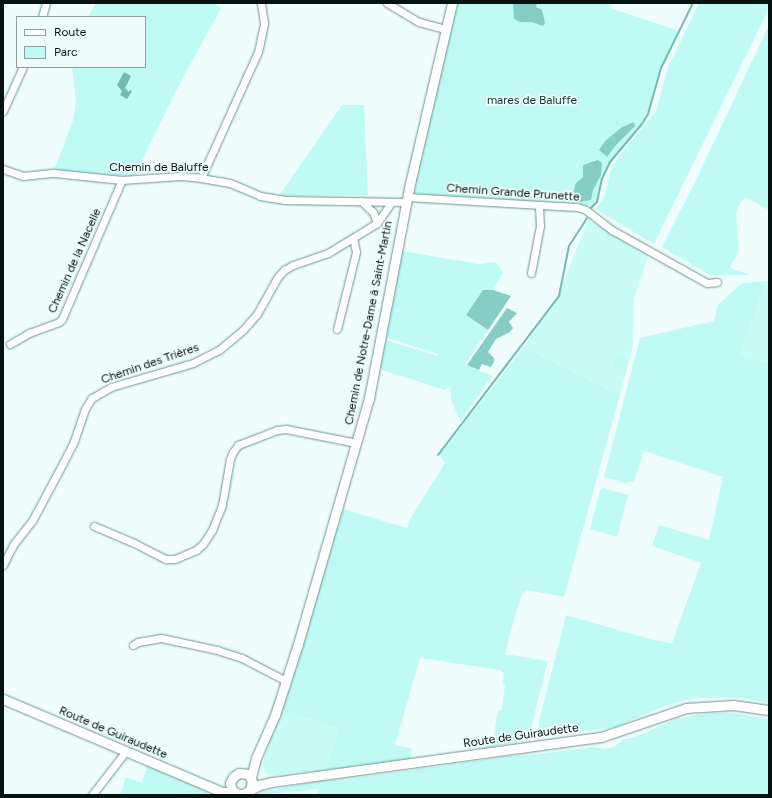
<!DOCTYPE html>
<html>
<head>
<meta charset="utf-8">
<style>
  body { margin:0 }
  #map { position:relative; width:772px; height:798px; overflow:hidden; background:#effefc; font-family:Figtree,sans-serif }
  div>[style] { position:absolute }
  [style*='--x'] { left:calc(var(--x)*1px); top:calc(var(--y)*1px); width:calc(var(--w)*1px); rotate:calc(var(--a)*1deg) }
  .built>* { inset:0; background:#cafcf6 }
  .green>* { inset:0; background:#bffbf4 }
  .round { border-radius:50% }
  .forest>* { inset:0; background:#85cdc5 }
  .water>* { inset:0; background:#74bbb3 }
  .stream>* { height:2px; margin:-1px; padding:0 1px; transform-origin:1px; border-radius:1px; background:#74bbb3 }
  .roads { filter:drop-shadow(0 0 1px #6f948f) drop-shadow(0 0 1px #6f948f) }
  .minor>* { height:7px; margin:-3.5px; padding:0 3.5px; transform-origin:3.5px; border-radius:3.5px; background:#fff }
  .tertiary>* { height:9px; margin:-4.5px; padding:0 4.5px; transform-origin:4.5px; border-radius:4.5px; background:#fff }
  span { translate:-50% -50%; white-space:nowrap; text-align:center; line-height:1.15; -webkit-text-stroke:3.5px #effefc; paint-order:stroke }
  .park-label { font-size:12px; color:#0e322f }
  .street-label { font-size:12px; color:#051311 }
  .frame { position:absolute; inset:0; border:4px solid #051311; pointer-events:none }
  .legend { position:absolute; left:16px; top:16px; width:130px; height:52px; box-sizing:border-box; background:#effefc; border:1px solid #91a09e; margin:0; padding:5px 7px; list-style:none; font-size:12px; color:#051311 }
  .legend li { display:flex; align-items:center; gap:8px; height:20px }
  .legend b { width:20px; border:1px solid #91a09e }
</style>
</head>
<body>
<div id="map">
  <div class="built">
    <i style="clip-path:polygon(589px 219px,648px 256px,634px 299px,633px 346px,620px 395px,524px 347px,557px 297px)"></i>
    <i style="clip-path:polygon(766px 281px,769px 281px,769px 363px,740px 354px)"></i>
    <i style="clip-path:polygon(282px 710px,338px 729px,326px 770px,269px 776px,265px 773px,263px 766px,264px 759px,271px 736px)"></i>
  </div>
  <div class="green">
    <i style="clip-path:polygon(96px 3px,215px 3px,221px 8px,176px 91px,134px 177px,54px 170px,73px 121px,76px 101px,72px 67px,145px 67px,145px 17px,88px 17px)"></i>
    <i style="clip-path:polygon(452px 3px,612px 3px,610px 8px,680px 31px,670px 47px,661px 68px,648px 114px,642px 124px,610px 162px,602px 179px,597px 202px,592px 207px,588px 205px,586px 208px,581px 205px,570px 203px,412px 196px)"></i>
    <i style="clip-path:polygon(699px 3px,769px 3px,769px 8px,654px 244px,596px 209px,605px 196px,610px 172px,617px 159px,656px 111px,668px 68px)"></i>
    <i style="clip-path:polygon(769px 25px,769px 210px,745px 197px,739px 205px,736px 214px,739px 250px,730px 268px,751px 275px,710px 275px,662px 247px,697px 178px)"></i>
    <i style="clip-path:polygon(342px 105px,364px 105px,368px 195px,279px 196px)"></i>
    <i style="clip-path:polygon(402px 251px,478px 264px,495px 262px,503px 272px,493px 290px,483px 290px,466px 315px,488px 330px,465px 364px,492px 376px,460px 421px,450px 397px,451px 393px,450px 386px,445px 390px,379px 369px,386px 340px,437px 356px,438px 354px,385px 337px)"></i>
    <i style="clip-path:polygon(766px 281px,740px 354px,769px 363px,769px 703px,740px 698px,696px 698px,670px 704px,615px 727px,538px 737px,539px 721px,566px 615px,657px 641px,672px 643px,701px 563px,652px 546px,659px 525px,709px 540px,723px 477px,644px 451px,634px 481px,626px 483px,604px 477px,640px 338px,714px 321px,718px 305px,742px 283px)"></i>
    <i style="clip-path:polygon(524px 347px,620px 395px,564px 597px,527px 590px,522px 594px,515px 616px,505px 654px,548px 661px,534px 716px,530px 739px,475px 751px,493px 744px,496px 720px,498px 711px,502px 709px,505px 685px,503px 684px,504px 673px,500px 670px,420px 658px,395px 745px,412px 748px,410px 760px,326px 770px,338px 729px,282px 710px,343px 509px,407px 528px,410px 519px,445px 463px,439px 455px)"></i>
    <i class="round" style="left:613px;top:355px;width:14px;height:14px"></i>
    <i style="clip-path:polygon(603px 488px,628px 495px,617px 537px,590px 529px,600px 491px)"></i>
    <i style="clip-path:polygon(707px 713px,734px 713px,769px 719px,769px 795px,317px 795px,319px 789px,256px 795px,261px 792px,320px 781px,353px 778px,518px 755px,537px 754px,595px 747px,604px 749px,614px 747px,624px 739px,635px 737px,676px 719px)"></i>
    <i style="clip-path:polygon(147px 766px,207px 791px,206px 795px,120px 795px,126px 777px,142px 783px)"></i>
  </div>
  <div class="forest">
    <i style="clip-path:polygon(513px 3px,537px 3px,536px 7px,542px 10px,545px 23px,543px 26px,532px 22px,520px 22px,514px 19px)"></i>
    <i style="clip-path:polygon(634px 122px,635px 126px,615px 146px,607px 157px,599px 150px,605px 141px,622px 127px)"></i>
    <i style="clip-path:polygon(598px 160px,602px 163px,601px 175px,593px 190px,591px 200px,580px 202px,571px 199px,576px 183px,583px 177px,583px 165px)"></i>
    <i style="clip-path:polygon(483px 290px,493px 290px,511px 296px,488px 330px,466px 315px)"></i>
    <i style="clip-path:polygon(507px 308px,517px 313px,509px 322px,513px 328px,510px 332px,496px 339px,488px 352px,494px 358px,494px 362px,491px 367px,482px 364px,479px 370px,467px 365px)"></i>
  </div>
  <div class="water">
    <i style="clip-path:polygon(124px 72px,131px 76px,125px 88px,129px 92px,130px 90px,132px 91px,127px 99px,120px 95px,122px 91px,117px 85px)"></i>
  </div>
  <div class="stream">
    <i style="--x:591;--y:208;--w:8;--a:-45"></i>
    <i style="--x:597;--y:202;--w:24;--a:-78"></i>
    <i style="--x:602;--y:179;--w:19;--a:-65"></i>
    <i style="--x:610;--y:162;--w:50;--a:-49.9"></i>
    <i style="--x:642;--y:124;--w:12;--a:-59"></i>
    <i style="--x:648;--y:114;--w:48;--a:-74.2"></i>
    <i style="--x:661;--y:68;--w:72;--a:-63.8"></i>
    <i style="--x:438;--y:455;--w:200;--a:-52.7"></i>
    <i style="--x:559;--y:296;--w:51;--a:-78.7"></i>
    <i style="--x:569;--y:246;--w:33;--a:-57"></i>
  </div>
  <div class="roads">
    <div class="minor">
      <i style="--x:387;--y:3;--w:37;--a:31"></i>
      <i style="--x:419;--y:22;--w:28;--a:15"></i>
      <i style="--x:42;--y:17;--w:15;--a:-74"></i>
      <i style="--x:3;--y:111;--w:48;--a:-65.6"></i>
      <i style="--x:3;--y:169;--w:21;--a:19"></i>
      <i style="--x:23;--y:176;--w:31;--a:-6"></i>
      <i style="--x:54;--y:173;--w:68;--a:5.9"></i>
      <i style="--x:122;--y:180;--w:58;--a:-3.9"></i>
      <i style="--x:180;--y:176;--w:21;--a:5"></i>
      <i style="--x:201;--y:178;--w:29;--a:10"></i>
      <i style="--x:230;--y:183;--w:33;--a:23"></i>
      <i style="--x:260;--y:196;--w:24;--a:9"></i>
      <i style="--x:284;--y:200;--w:122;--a:0.9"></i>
      <i style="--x:201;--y:178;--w:138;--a:-65.7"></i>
      <i style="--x:258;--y:52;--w:30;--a:-78"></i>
      <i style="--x:264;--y:23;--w:20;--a:-99"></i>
      <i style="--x:407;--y:197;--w:170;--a:3.4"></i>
      <i style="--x:577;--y:207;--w:9;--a:18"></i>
      <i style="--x:586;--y:210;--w:33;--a:38"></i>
      <i style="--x:612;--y:230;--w:109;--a:29.2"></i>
      <i style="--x:707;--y:283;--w:10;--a:-6"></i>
      <i style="--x:361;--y:201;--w:16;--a:43"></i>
      <i style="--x:373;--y:212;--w:12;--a:70"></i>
      <i style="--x:531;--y:273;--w:48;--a:-79.2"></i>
      <i style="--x:540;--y:226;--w:20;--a:-93"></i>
      <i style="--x:337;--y:329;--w:79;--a:-76.1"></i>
      <i style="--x:356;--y:252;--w:14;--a:-102"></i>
      <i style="--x:10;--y:344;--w:22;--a:-30"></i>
      <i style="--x:29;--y:333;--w:32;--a:-20"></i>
      <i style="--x:59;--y:322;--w:4;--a:-45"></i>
      <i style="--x:62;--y:319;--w:151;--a:-66.7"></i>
      <i style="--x:94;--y:526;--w:43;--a:23"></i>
      <i style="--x:134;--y:543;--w:36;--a:27"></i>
      <i style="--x:166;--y:559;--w:9;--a:0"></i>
      <i style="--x:175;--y:559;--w:23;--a:-23"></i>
      <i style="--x:196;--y:550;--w:9;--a:-41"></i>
      <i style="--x:203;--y:544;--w:17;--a:-57"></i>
      <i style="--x:212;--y:530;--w:27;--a:-68"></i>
      <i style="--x:222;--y:505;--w:47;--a:-80.1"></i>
      <i style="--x:230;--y:459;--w:8;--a:-67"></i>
      <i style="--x:233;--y:452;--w:9;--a:-54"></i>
      <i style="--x:238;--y:445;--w:42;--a:-21"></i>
      <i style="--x:277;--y:430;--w:9;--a:-6"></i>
      <i style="--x:286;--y:429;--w:72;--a:11.2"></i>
      <i style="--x:3;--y:565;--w:22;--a:-63"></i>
      <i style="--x:13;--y:545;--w:31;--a:-52"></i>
      <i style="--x:32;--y:521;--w:66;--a:-61.9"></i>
      <i style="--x:63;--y:463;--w:25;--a:-63"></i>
      <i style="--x:74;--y:441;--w:34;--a:-71"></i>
      <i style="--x:85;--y:409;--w:13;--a:-58"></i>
      <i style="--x:92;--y:398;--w:22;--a:-30"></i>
      <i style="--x:111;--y:387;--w:85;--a:-16.3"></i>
      <i style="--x:193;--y:363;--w:29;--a:-27"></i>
      <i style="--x:219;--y:350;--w:31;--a:-40"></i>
      <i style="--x:243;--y:330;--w:21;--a:-49"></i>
      <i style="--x:257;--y:314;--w:41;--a:-60.9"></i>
      <i style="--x:277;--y:278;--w:11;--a:-49"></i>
      <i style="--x:284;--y:270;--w:10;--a:-29"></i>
      <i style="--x:293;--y:265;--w:37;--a:-19"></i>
      <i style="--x:328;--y:253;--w:57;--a:-31.5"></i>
      <i style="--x:377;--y:223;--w:24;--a:-55"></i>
      <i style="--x:133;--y:645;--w:6;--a:-31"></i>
      <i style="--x:138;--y:642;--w:23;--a:-10"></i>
      <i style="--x:161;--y:638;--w:57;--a:12.1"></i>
      <i style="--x:217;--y:650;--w:26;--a:18"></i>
      <i style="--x:242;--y:658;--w:50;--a:27.6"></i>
      <i style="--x:92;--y:795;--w:56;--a:-52.3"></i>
    </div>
    <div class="tertiary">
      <i style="--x:3;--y:699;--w:223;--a:23"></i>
      <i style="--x:208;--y:786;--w:15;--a:23"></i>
      <i style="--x:222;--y:792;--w:12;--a:0"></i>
      <i style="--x:251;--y:777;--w:20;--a:-75"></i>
      <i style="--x:256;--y:758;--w:47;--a:-66.2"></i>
      <i style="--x:275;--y:715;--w:75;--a:-72.1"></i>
      <i style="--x:298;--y:644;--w:256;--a:-73.9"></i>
      <i style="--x:369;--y:398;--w:214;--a:-79.2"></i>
      <i style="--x:409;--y:188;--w:190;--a:-76.9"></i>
      <i style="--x:250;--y:791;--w:10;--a:-79"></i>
      <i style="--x:252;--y:781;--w:8;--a:-120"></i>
      <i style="--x:248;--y:774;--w:9;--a:-174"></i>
      <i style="--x:239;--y:773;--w:7;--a:146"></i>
      <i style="--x:233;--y:777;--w:7;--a:117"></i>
      <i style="--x:230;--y:783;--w:7;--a:74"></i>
      <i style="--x:232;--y:790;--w:7;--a:34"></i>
      <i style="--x:238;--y:794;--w:5;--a:0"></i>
      <i style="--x:243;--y:794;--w:18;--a:-29"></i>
      <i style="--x:259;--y:785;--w:13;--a:-13"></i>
      <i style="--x:272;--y:782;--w:332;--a:-7.8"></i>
      <i style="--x:601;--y:737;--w:90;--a:-18.8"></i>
      <i style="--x:686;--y:708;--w:47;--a:-3.7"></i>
      <i style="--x:733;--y:705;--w:36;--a:8"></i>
    </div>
  </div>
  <div class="park-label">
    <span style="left:532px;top:101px">mares de Baluffe</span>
  </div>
  <div class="street-label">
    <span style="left:159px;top:168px">Chemin de Baluffe</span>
    <span style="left:513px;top:193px;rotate:4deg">Chemin Grande Prunette</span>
    <span style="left:75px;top:261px;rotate:-66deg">Chemin de la Nacelle</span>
    <span style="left:369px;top:323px;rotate:-79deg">Chemin de Notre-Dame à Saint-Martin</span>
    <span style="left:150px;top:364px;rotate:-19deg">Chemin des Trières</span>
    <span style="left:113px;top:733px;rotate:23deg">Route de Guiraudette</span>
    <span style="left:521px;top:736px;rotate:-8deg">Route de Guiraudette</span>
  </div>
  <div class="frame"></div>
  <ul class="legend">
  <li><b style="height:5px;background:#fff"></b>Route</li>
  <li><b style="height:11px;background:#bffbf4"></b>Parc</li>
  </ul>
</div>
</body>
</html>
